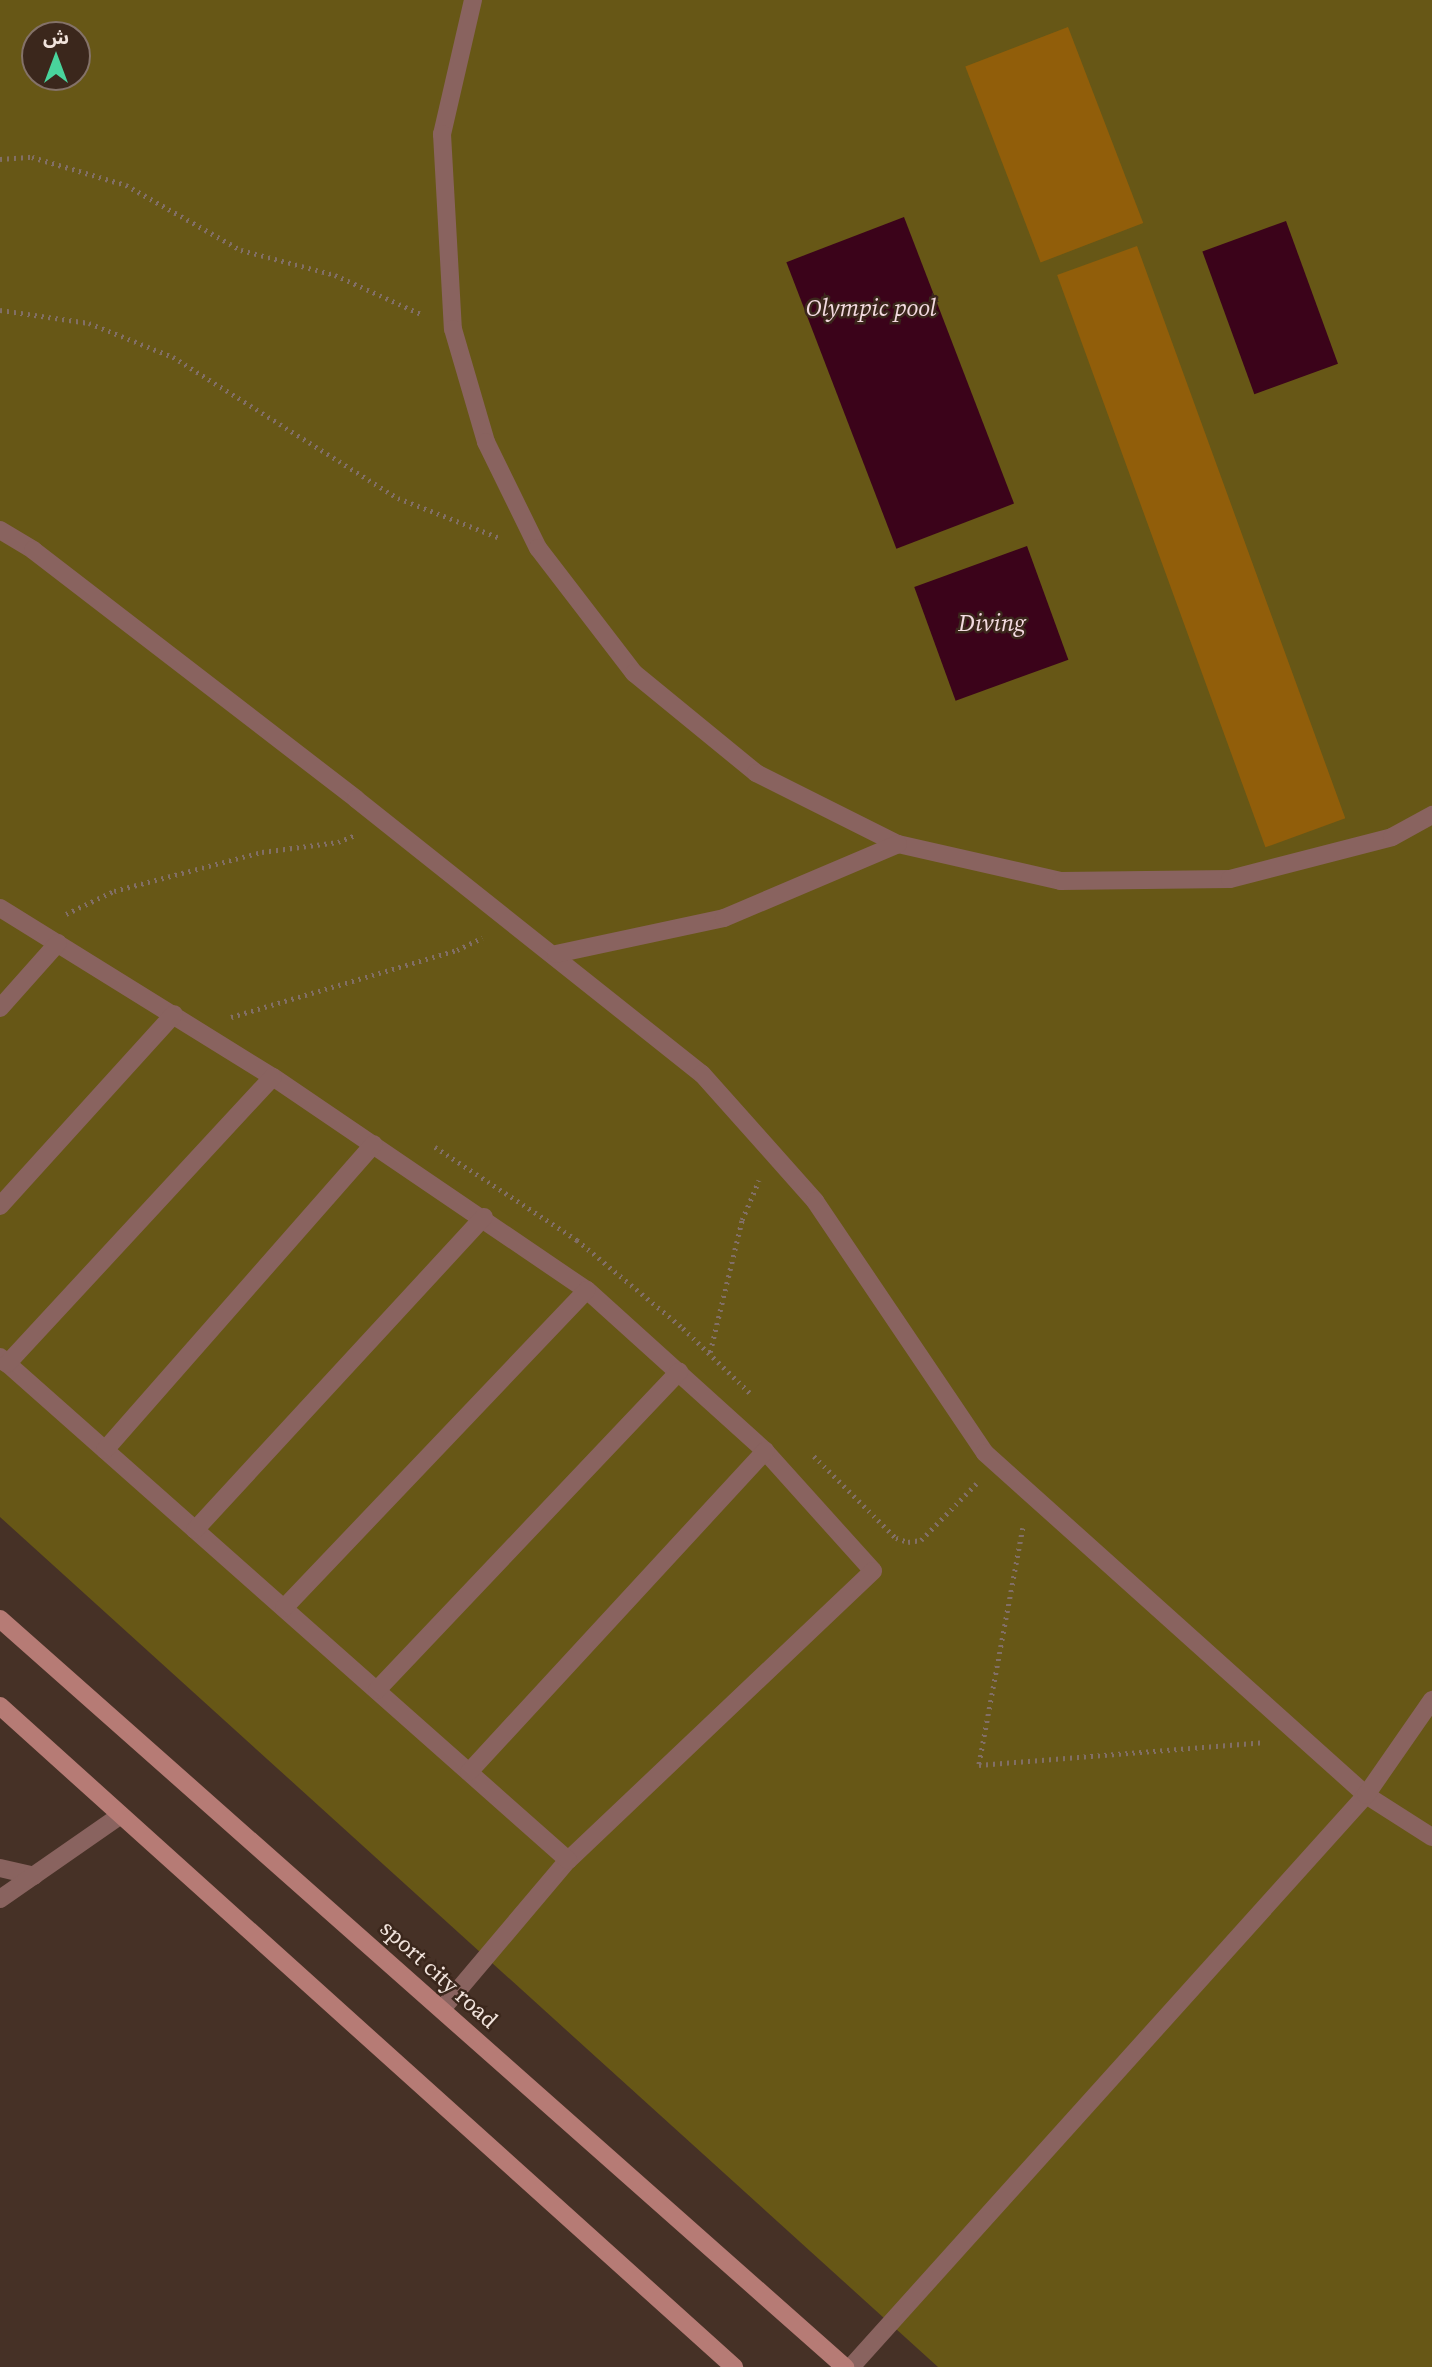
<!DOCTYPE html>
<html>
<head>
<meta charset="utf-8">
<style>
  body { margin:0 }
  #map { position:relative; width:1432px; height:2367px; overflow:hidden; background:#463126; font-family:"Source Serif 4","Noto Sans Arabic",serif }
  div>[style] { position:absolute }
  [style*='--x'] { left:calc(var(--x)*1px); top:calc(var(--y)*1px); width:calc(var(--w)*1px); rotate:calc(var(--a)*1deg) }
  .green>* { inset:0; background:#675716 }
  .water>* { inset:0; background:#3b031a; transform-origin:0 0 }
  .building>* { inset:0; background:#915e0a; transform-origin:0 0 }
  .path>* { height:4.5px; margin-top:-2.25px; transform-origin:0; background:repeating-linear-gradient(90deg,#826f66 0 2px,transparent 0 7px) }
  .service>* { height:18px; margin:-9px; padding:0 9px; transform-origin:9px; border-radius:9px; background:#89635f }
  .secondary>* { height:18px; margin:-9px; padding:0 9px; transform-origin:9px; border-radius:9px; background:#b67b75 }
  span { translate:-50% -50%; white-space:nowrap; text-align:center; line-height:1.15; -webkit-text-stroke:5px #3b271c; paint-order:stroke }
  .street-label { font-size:23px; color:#f1e3dc }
  .water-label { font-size:24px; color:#f3dae0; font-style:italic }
  .north { position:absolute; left:21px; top:21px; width:70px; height:70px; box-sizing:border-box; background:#3b271c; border:2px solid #847269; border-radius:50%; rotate:0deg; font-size:19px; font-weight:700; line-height:28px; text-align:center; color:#f1e3dc }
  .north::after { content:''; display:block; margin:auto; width:24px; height:32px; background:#49d49c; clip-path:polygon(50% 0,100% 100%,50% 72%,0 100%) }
</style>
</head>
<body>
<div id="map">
  <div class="green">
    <i style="clip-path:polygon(evenodd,0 0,1432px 0,1432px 2367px,938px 2367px,0 1517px,0 0,35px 35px,77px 35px,77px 77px,35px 77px,35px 35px)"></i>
  </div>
  <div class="water">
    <i style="left:904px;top:217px;width:307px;height:126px;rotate:69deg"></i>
    <i style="left:1286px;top:221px;width:152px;height:89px;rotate:70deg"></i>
    <i style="left:1027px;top:546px;width:121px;height:120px;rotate:70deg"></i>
  </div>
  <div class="building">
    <i style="left:1068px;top:27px;width:210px;height:110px;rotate:69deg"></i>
    <i style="left:1137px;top:246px;width:609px;height:85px;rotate:70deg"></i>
  </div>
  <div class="path">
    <i style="--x:0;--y:159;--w:32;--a:-4"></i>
    <i style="--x:32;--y:157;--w:98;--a:16.6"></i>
    <i style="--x:126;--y:185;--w:132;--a:29.5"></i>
    <i style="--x:241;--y:250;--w:97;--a:14.9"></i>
    <i style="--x:335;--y:275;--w:97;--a:24.4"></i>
    <i style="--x:0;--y:310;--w:90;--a:8.3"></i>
    <i style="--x:89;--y:323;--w:91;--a:22"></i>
    <i style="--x:173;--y:357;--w:266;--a:32.1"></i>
    <i style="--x:398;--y:498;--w:110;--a:21.4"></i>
    <i style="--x:66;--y:914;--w:53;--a:-25.6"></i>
    <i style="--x:114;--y:891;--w:153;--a:-14.8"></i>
    <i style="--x:262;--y:852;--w:77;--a:-7.5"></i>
    <i style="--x:338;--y:842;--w:18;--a:-22"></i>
    <i style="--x:231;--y:1017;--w:236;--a:-16.5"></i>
    <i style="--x:457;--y:950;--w:28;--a:-26"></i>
    <i style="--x:435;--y:1147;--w:170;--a:33.2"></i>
    <i style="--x:577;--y:1240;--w:138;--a:39.7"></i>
    <i style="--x:683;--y:1328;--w:93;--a:44.1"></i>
    <i style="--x:710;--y:1352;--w:136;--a:-76.4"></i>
    <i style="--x:742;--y:1220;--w:43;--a:-67"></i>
    <i style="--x:814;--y:1456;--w:116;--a:45"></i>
    <i style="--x:896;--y:1538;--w:13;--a:18"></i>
    <i style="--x:908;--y:1542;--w:13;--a:-9"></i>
    <i style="--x:921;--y:1540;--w:80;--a:-45.5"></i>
    <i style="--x:1023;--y:1528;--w:241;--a:100.5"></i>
    <i style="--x:979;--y:1765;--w:285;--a:-4.6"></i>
  </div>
  <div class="service">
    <i style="--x:473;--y:0;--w:138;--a:103"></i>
    <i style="--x:442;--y:134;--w:195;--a:86.8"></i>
    <i style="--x:453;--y:329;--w:118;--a:73.7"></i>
    <i style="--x:486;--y:442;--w:118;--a:63.9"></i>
    <i style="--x:538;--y:548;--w:158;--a:52.5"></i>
    <i style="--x:634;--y:673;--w:158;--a:39.3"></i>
    <i style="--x:756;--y:773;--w:159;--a:26.6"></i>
    <i style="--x:898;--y:844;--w:167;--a:12.8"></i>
    <i style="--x:1061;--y:881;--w:169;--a:-0.7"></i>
    <i style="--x:1230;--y:879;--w:167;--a:-14.5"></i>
    <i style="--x:1392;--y:837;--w:46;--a:-28.8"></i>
    <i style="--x:0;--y:530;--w:39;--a:31"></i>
    <i style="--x:33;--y:550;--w:408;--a:37.6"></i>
    <i style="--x:356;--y:799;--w:442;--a:38.5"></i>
    <i style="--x:702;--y:1074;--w:170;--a:48.3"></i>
    <i style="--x:815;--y:1201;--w:304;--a:56"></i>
    <i style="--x:985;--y:1453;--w:512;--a:41.91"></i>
    <i style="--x:1366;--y:1795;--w:78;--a:32.5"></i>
    <i style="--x:0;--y:908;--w:321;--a:31.8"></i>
    <i style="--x:273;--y:1077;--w:379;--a:34.2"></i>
    <i style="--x:587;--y:1290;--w:240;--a:42.1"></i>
    <i style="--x:765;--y:1451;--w:161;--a:48"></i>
    <i style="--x:873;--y:1571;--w:420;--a:136.5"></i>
    <i style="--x:568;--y:1860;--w:195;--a:130.2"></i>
    <i style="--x:556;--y:954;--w:172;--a:-12.1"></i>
    <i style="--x:724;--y:918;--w:189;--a:-23"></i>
    <i style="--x:0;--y:1008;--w:87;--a:-48.3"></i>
    <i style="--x:0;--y:1206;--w:259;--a:-47.8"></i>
    <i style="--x:0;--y:1357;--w:759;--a:41.53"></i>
    <i style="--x:7;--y:1364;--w:391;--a:-47.2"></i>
    <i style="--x:105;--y:1450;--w:407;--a:-48.7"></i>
    <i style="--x:195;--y:1530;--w:426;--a:-47.3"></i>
    <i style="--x:284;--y:1608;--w:439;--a:-46.4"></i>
    <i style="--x:377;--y:1690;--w:439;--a:-46.5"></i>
    <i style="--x:469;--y:1772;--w:437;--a:-47.3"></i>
    <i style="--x:0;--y:1868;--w:35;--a:13"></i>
    <i style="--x:0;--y:1899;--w:147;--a:-34.8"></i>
    <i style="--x:851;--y:2367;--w:770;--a:-48"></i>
    <i style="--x:1366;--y:1795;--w:116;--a:-55.2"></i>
  </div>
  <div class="secondary">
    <i style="--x:0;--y:1619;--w:1129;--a:41.52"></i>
    <i style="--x:0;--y:1706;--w:988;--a:42"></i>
  </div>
  <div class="street-label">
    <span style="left:439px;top:1974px;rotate:42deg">sport city road</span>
  </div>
  <div class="water-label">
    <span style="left:871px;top:308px">Olympic pool</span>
    <span style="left:992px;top:623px">Diving</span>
  </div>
  <div class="north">ش</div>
</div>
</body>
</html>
